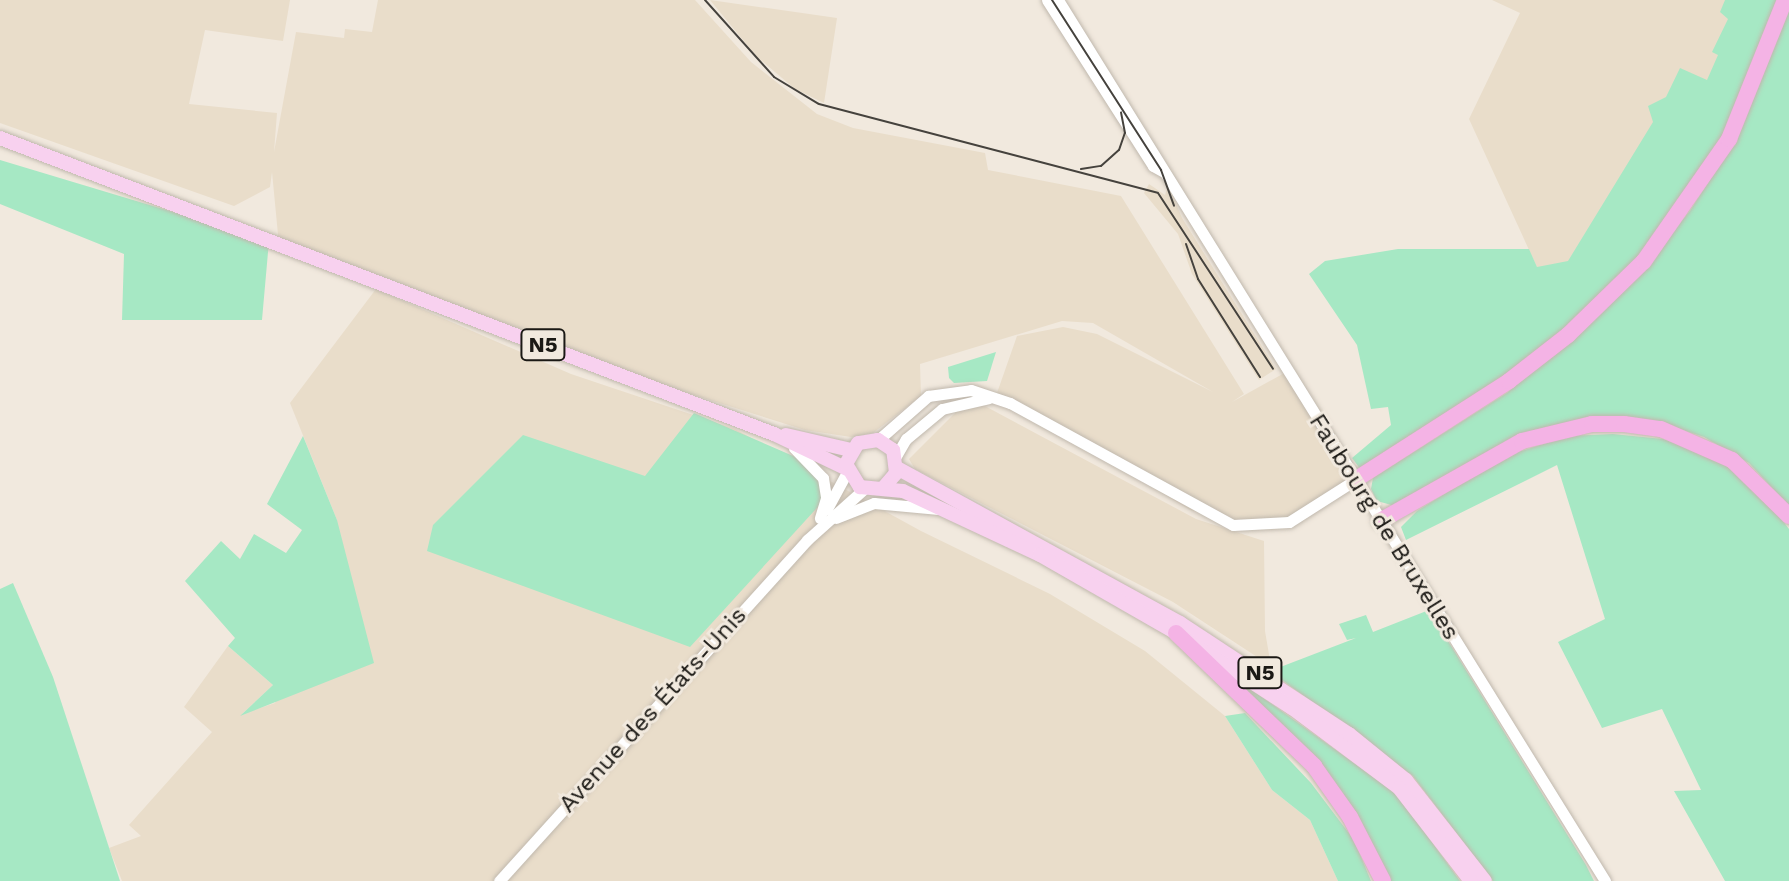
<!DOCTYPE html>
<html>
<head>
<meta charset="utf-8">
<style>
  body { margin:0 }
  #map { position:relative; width:1789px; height:881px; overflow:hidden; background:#f1e9de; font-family:"Work Sans",sans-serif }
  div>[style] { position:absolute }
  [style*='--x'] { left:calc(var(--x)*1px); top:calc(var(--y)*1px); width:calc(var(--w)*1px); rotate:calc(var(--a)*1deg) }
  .built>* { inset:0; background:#e9ddca }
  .green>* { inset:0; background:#a6e8c4 }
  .roads { filter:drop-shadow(0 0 2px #c0b8ad) drop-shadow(0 0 2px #c0b8ad) }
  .minor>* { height:11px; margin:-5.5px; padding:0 5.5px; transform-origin:5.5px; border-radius:5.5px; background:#fff }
  .major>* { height:14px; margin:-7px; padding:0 7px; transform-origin:7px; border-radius:7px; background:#f8d1ef }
  .highway>* { height:16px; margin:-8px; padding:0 8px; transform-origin:8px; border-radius:8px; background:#f4b3e5 }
  .tram>* { height:2px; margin:-1px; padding:0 1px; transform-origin:1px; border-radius:1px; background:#45423d }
  span { translate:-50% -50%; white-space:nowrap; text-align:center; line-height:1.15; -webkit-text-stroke:6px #f1e9de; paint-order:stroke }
  .shield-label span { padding:2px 6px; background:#f1e9de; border:2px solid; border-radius:6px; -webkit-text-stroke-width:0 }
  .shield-label { font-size:22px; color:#1b1915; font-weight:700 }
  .street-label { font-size:24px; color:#1b1915 }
</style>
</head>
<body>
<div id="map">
  <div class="built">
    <i style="clip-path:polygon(0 0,290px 0,283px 41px,205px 30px,189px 104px,277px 113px,274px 152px,296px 32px,344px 38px,345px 29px,372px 32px,378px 0,695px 0,751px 62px,817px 114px,853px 128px,985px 153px,988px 170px,1121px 196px,1244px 394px,1232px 402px,1288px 371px,1353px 474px,1309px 512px,1257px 527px,1190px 510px,997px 393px,1017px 336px,1063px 327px,1097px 334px,1213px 392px,1093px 323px,1062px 321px,920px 364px,921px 396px,873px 433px,851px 437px,805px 430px,662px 385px,279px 245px,272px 172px,270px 187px,234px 206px,0 123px)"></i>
    <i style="clip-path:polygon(710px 0,837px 18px,824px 103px,795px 89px,756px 56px)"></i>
    <i style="clip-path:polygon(1492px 0,1785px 0,1568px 335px,1469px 119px,1520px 13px)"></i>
    <i style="clip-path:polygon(1149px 184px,1165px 195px,1168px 185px,1182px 218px,1276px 369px,1259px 380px,1192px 274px,1178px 234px,1144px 193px)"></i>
    <i style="clip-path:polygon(376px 289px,571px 374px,735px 429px,921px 531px,1050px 594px,1145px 651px,1225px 716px,1272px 790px,1310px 820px,1338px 881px,122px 881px,109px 848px,141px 836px,129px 825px,212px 732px,184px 707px,228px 646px,273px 685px,242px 714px,275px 703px,337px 520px,290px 403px)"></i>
    <i style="clip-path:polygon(983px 405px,1196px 519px,1264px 541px,1265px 631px,1271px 666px,1173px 602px,915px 469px,909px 459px,958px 410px)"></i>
  </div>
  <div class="green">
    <i style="clip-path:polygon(1725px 0,1785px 0,1721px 152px,1658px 244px,1568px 335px,1364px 474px,1352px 458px,1391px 425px,1388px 407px,1371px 409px,1357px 345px,1309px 274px,1325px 261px,1398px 249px,1529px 249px,1537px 267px,1568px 261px,1653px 122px,1648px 106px,1666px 97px,1680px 68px,1707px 80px,1718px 55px,1712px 52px,1728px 19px,1720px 12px)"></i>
    <i style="clip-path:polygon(1789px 5px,1789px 506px,1749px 463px,1704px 437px,1665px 424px,1530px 431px,1395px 506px,1377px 501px,1371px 489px,1373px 478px,1507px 393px,1590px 324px,1641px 270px,1690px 211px,1728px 151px)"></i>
    <i style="clip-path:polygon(0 160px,269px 241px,262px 320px,122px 320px,124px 254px,0 204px)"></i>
    <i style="clip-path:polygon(996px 352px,987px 381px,954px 383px,949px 378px,948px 367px)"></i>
    <i style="clip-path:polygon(694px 413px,814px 465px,826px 498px,690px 647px,427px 551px,433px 525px,523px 435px,645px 476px)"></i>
    <i style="clip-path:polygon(1613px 434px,1663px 439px,1714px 457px,1759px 490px,1789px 529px,1789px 881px,1725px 881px,1674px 791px,1701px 790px,1662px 709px,1602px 728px,1558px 642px,1605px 619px,1557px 465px,1406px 540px,1401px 527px,1417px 511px,1506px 456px,1568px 436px)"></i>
    <i style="clip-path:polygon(303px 436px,337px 520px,374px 663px,240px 716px,273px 685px,228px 646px,235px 638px,185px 581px,221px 541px,240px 559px,254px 534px,286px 553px,302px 530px,267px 504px)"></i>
    <i style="clip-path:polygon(13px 583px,53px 677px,120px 881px,0 881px,0 589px)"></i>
    <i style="clip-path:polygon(1429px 610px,1586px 865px,1594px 881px,1493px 881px,1413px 776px,1270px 671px,1356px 638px,1347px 640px,1339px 624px,1366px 615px,1373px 632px)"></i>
    <i style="clip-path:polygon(1234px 677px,1397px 794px,1460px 881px,1391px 881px,1349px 806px)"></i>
    <i style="clip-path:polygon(1245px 713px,1311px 783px,1354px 840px,1371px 881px,1338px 881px,1310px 820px,1272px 790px,1225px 716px)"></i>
  </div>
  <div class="roads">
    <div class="minor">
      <i style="--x:1047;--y:0;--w:197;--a:57.4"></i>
      <i style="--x:1153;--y:166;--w:13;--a:29"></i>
      <i style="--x:1058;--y:0;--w:1037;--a:58.16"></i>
      <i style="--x:878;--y:440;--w:67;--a:-41.3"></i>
      <i style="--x:928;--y:396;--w:43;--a:-7.9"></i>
      <i style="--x:971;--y:390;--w:41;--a:18.4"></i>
      <i style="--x:1010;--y:403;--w:254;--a:28.7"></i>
      <i style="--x:1233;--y:525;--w:56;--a:-3.1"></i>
      <i style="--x:1289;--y:522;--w:78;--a:-32.5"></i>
      <i style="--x:794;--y:448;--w:42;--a:46"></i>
      <i style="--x:823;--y:478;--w:20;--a:81"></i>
      <i style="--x:826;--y:498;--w:21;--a:107"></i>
      <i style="--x:896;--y:456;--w:20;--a:-60"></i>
      <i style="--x:906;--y:439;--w:47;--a:-39.8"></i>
      <i style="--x:942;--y:409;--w:48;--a:-13.2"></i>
      <i style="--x:827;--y:509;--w:42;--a:-61.6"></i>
      <i style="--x:836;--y:518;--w:41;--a:-21.5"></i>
      <i style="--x:874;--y:503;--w:65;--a:5.3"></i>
      <i style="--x:499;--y:881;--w:460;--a:-47.9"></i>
      <i style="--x:807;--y:540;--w:76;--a:-41.8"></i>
    </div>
    <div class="major">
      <i style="--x:0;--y:138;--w:829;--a:20.93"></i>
      <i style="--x:774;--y:434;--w:81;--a:25.6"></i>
      <i style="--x:786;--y:435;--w:67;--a:13"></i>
      <i style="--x:897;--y:468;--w:323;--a:28.7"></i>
      <i style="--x:1180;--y:623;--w:202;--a:33.3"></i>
      <i style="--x:1349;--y:734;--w:73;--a:38.9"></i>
      <i style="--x:1406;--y:780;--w:128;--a:52"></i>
      <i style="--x:884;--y:487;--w:18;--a:-49"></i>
      <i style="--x:896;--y:473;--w:23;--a:-97"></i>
      <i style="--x:893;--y:450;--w:18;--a:-146"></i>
      <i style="--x:878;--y:440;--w:20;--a:171"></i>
      <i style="--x:858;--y:443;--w:24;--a:120"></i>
      <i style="--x:846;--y:464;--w:27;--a:59"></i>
      <i style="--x:860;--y:487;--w:43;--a:5.3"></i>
      <i style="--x:903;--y:491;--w:151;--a:25"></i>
      <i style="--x:1040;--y:555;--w:157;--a:29.8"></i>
      <i style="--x:1176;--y:633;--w:138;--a:32.9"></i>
      <i style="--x:1292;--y:708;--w:134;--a:36.8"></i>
      <i style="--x:1399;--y:788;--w:118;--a:52.3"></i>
    </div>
    <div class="highway">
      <i style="--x:1355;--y:480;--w:183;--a:-32.7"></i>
      <i style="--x:1509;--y:381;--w:75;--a:-37.9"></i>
      <i style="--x:1568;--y:335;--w:106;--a:-44.2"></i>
      <i style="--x:1644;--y:261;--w:149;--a:-55.1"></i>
      <i style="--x:1729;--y:139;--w:150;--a:-68.1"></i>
      <i style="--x:1380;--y:521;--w:163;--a:-29.4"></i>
      <i style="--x:1522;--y:441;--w:72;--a:-13.7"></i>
      <i style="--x:1592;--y:424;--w:32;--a:0"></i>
      <i style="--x:1624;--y:424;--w:37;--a:8"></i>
      <i style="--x:1661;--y:429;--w:77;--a:23.6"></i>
      <i style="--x:1732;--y:460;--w:80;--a:44.5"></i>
      <i style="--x:1176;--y:633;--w:192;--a:43.9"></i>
      <i style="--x:1314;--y:766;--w:62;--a:54.8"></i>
      <i style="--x:1350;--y:817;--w:72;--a:62.7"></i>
    </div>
  </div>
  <div class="tram">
    <i style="--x:705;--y:0;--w:103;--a:48.1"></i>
    <i style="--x:774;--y:77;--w:52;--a:31"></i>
    <i style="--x:819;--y:104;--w:350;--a:14.7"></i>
    <i style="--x:1158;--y:193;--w:210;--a:56.8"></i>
    <i style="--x:1052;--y:0;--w:202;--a:57.3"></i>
    <i style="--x:1161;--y:170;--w:38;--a:70"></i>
    <i style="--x:1081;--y:169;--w:20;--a:-9"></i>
    <i style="--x:1101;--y:166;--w:24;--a:-42"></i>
    <i style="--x:1119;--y:150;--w:18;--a:-71"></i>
    <i style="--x:1125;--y:133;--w:21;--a:-101"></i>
    <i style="--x:1186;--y:244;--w:37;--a:71"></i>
    <i style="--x:1198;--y:279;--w:116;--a:57.7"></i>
  </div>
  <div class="shield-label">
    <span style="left:543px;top:345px">N5</span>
    <span style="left:1260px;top:673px">N5</span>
  </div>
  <div class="street-label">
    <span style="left:1384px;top:527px;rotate:58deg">Faubourg de Bruxelles</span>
    <span style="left:653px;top:710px;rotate:-48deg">Avenue des États-Unis</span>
  </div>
</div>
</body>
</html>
